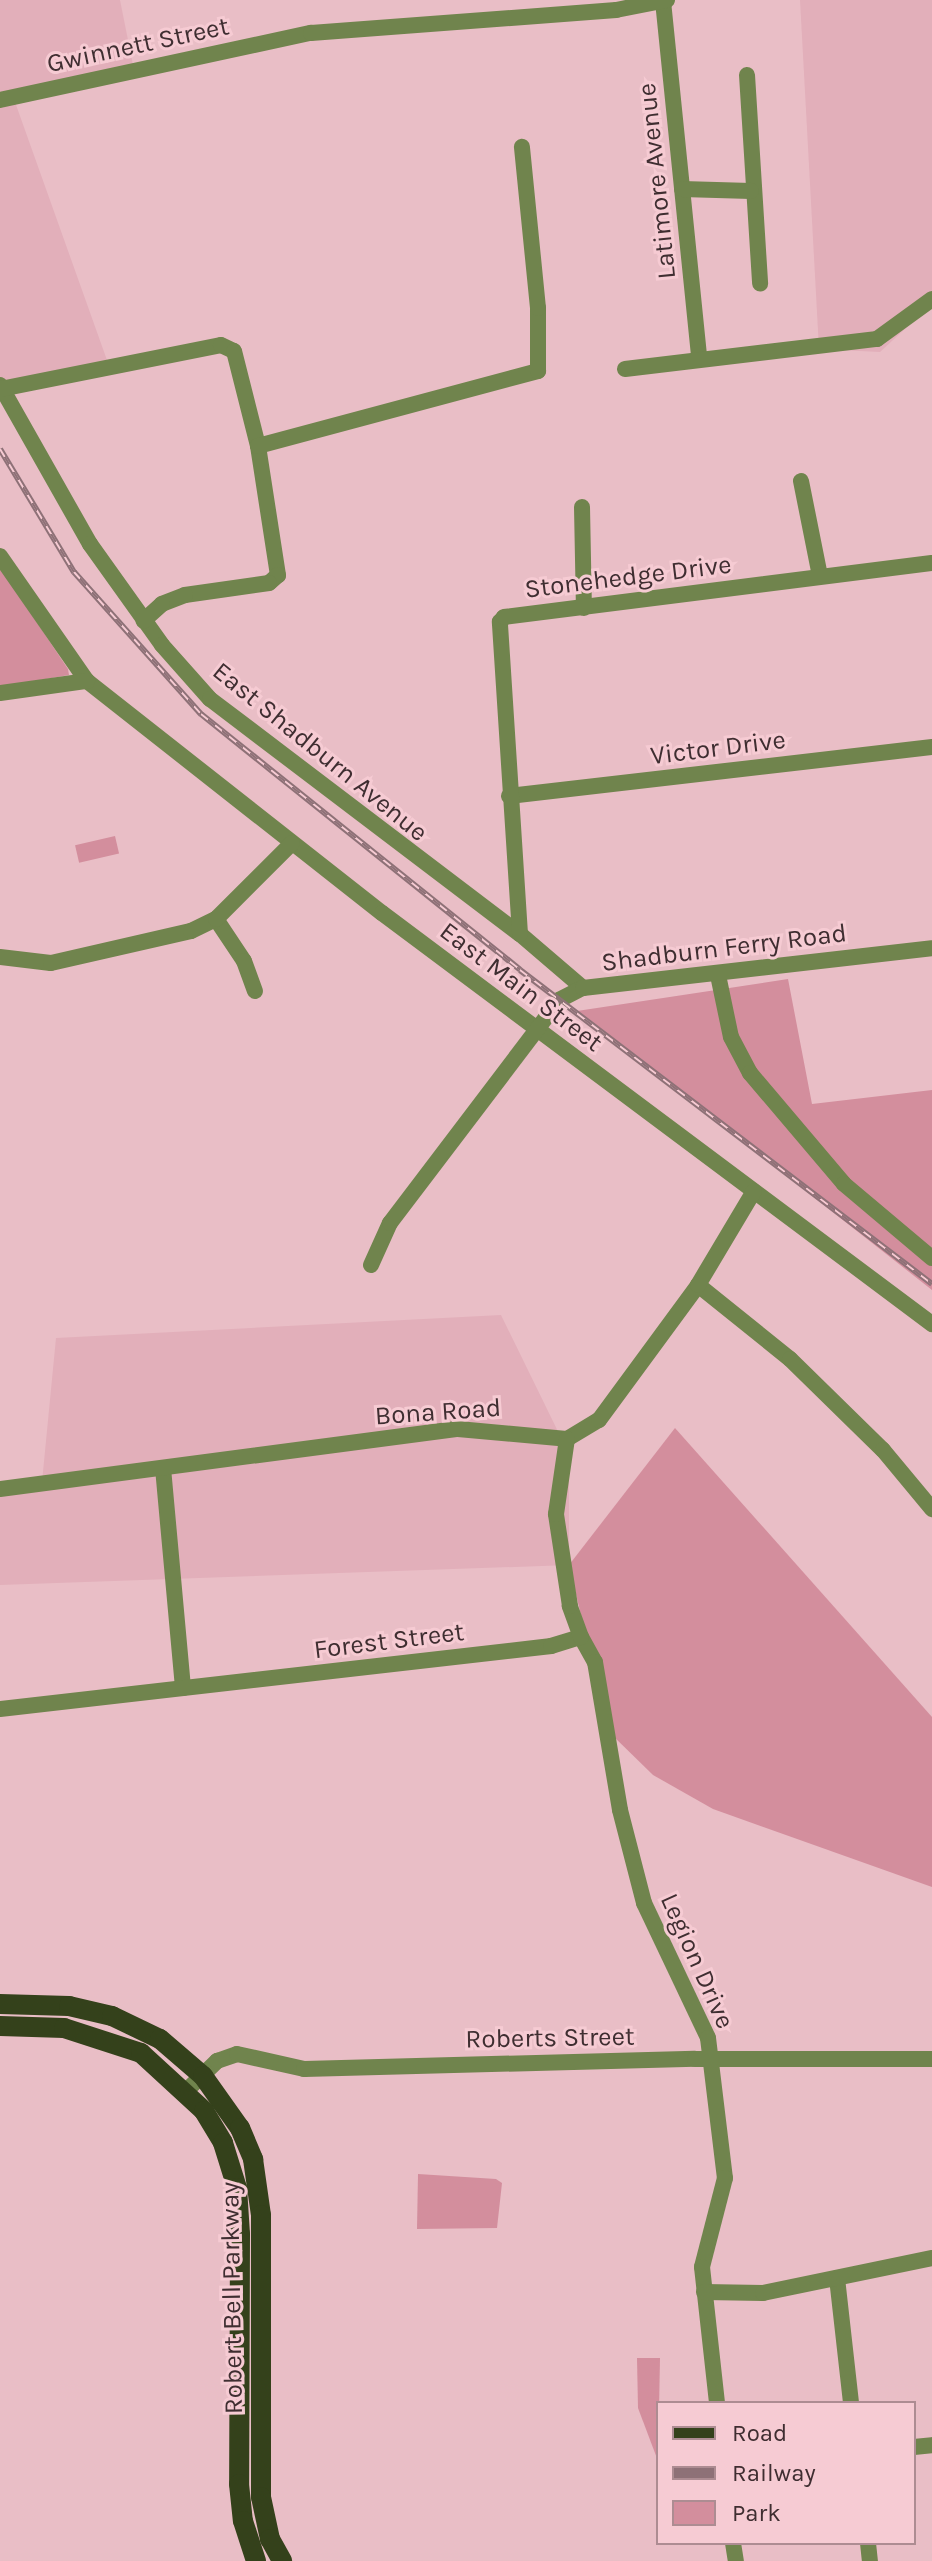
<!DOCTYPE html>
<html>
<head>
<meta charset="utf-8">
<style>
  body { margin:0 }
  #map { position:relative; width:932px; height:2561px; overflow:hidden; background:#e9bec6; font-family:Karla,sans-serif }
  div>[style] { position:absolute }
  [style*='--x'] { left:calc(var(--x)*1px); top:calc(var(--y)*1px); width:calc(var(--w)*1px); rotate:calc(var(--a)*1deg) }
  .built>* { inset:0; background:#e2afba }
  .green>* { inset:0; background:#d38e9d; transform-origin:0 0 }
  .minor>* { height:16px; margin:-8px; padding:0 8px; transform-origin:8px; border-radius:8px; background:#70844d }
  .major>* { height:20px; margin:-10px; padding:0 10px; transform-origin:10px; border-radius:10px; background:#34411b }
  .rail>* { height:6px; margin-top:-3px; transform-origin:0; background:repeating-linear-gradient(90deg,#f6cbd3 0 9px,#8e7177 0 18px); box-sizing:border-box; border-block:2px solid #8e7177 }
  span { translate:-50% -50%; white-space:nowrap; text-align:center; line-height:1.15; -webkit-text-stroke:6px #f6cbd3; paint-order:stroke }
  .street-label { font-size:26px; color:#3f2e31 }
  .legend { position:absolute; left:656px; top:2401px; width:260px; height:144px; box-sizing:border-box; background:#f6cbd3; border:2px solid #ad8c92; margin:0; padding:10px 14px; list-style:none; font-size:24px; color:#3f2e31 }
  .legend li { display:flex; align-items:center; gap:16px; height:40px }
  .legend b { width:40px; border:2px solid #ad8c92 }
</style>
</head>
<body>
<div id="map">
  <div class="built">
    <i style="clip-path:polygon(0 0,120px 0,135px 75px,15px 102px,108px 363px,0 388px)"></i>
    <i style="clip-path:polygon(800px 0,932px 0,932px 304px,880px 352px,819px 349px)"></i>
    <i style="clip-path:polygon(501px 1315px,569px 1454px,569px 1565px,0 1585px,0 1493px,42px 1482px,56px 1338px)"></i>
  </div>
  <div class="green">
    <i style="clip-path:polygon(0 567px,68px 669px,69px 675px,0 687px)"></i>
    <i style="left:115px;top:836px;width:18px;height:41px;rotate:77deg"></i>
    <i style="clip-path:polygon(788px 979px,812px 1104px,932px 1090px,932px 1290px,577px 1011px)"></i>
    <i style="clip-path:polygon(675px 1428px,932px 1717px,932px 1887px,713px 1809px,653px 1775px,609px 1732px,569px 1565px)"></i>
    <i style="clip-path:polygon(418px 2174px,496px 2179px,502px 2183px,497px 2228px,417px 2229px)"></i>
    <i style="clip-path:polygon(637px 2358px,660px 2358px,658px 2461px,638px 2408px)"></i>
  </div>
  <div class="minor">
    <i style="--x:663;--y:1;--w:359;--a:84.2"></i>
    <i style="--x:747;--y:75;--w:209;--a:86.4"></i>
    <i style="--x:0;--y:100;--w:318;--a:-12.2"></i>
    <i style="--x:311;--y:33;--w:306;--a:-4.3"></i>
    <i style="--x:616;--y:10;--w:52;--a:-11.1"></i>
    <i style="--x:682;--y:189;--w:69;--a:1.7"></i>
    <i style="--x:625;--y:369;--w:254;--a:-6.8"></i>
    <i style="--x:877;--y:339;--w:68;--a:-36"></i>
    <i style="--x:0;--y:385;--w:183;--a:60.5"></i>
    <i style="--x:90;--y:544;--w:124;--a:54.5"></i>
    <i style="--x:162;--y:645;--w:72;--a:48.4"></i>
    <i style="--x:210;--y:699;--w:389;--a:37.2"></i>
    <i style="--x:520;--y:934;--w:83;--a:40.6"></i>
    <i style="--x:1;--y:389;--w:224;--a:-11.3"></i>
    <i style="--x:221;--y:345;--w:14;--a:25"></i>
    <i style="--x:234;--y:351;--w:98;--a:75.8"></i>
    <i style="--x:258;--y:446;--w:131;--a:81.2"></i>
    <i style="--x:278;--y:575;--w:12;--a:138"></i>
    <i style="--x:269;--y:583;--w:85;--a:171.9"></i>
    <i style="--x:185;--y:595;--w:25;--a:159"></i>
    <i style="--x:162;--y:604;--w:25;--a:138"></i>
    <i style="--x:258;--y:446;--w:290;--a:-15"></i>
    <i style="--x:538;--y:371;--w:63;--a:-90"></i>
    <i style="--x:538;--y:308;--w:162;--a:-95.7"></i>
    <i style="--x:801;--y:481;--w:97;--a:78.7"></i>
    <i style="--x:582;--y:507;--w:101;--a:88.9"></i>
    <i style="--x:0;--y:556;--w:152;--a:55.2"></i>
    <i style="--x:87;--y:681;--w:375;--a:38.2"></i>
    <i style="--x:382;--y:913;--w:687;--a:36.77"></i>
    <i style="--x:0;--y:693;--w:88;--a:-7.9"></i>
    <i style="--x:509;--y:796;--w:426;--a:-6.6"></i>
    <i style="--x:216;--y:919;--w:50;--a:56.3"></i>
    <i style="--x:244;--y:961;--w:32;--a:70"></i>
    <i style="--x:520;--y:934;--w:313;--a:-93.7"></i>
    <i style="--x:500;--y:622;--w:6;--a:-51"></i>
    <i style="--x:504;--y:617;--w:431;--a:-7.2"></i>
    <i style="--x:0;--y:957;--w:51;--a:6.7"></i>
    <i style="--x:51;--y:963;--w:144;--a:-12.9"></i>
    <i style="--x:191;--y:931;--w:28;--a:-26"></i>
    <i style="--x:216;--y:919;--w:107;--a:-45"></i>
    <i style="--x:718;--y:975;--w:63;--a:78.2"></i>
    <i style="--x:731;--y:1037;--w:41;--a:62.2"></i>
    <i style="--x:750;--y:1073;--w:145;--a:49.7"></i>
    <i style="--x:844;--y:1184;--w:115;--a:40.1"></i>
    <i style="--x:371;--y:1265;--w:46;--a:-65.7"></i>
    <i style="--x:390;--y:1223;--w:280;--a:-52.8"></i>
    <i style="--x:559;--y:1000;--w:27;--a:-27"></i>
    <i style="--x:583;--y:988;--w:351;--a:-6.5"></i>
    <i style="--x:698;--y:1285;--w:118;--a:38.8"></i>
    <i style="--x:790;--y:1359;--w:130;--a:44.4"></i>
    <i style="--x:883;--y:1450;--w:77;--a:50.3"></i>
    <i style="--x:163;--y:1468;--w:221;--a:84.8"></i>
    <i style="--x:0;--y:1489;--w:462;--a:-7.5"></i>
    <i style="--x:458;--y:1429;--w:109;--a:5.2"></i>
    <i style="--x:567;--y:1439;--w:37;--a:-31"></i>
    <i style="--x:599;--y:1420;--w:167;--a:-53.7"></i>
    <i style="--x:698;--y:1285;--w:109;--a:-59.2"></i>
    <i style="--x:581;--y:1637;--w:29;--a:61"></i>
    <i style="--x:595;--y:1662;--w:150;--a:80.4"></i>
    <i style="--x:620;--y:1810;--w:96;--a:75.5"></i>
    <i style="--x:644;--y:1903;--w:149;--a:64.6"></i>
    <i style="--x:708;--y:2038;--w:141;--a:83.1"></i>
    <i style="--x:725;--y:2178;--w:92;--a:104.5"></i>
    <i style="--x:702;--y:2267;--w:137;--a:83.7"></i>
    <i style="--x:0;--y:1709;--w:555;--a:-6.52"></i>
    <i style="--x:551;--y:1646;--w:31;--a:-17"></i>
    <i style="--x:581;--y:1637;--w:33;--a:-110"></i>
    <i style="--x:570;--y:1606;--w:93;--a:-98.7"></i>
    <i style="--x:556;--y:1514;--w:76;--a:-81.7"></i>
    <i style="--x:185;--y:2092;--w:45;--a:-44.1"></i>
    <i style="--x:217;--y:2061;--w:21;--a:-19"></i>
    <i style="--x:237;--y:2054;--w:69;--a:12.6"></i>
    <i style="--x:304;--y:2069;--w:391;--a:-1.5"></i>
    <i style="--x:695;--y:2059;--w:237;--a:0"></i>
    <i style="--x:837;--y:2278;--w:126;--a:83.6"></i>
    <i style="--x:704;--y:2292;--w:59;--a:1"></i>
    <i style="--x:763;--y:2293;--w:173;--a:-11.7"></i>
    <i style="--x:914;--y:2447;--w:18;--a:-6"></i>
    <i style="--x:733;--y:2543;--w:18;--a:81"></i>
    <i style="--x:868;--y:2543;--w:18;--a:84"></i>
  </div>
  <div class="major">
    <i style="--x:0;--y:2004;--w:69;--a:1.7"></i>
    <i style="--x:69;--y:2006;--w:44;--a:13.1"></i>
    <i style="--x:112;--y:2016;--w:53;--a:25.6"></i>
    <i style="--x:160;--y:2039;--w:57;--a:40.7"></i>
    <i style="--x:203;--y:2076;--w:64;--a:54.6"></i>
    <i style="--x:240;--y:2128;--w:34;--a:67"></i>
    <i style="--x:253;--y:2159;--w:57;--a:81.9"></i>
    <i style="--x:261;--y:2215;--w:282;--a:90"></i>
    <i style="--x:261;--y:2497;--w:43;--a:77.9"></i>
    <i style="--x:270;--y:2539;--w:25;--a:61"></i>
    <i style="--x:0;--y:2026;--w:64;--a:1.8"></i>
    <i style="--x:64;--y:2028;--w:81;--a:18"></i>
    <i style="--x:141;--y:2053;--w:86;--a:42.6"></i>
    <i style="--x:204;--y:2111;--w:37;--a:59"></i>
    <i style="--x:223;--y:2143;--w:47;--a:72.7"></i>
    <i style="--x:237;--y:2188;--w:46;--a:86.3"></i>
    <i style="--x:240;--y:2234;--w:250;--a:90.2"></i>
    <i style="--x:239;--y:2484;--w:37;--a:84"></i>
    <i style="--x:243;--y:2521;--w:42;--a:72"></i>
  </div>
  <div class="rail">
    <i style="--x:0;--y:449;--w:144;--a:59"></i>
    <i style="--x:74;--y:572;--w:191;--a:48.2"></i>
    <i style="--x:201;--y:714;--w:409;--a:38.7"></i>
    <i style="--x:520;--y:970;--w:518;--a:37.31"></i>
  </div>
  <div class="street-label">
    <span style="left:138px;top:45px;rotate:-12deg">Gwinnett Street</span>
    <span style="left:657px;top:181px;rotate:-96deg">Latimore Avenue</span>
    <span style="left:628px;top:577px;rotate:-7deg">Stonehedge Drive</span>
    <span style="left:718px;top:748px;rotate:-7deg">Victor Drive</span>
    <span style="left:320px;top:752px;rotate:39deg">East Shadburn Avenue</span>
    <span style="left:724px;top:948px;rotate:-7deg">Shadburn Ferry Road</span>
    <span style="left:521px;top:987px;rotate:37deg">East Main Street</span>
    <span style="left:438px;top:1412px;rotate:-4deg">Bona Road</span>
    <span style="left:389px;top:1641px;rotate:-7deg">Forest Street</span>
    <span style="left:697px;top:1961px;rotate:66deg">Legion Drive</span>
    <span style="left:550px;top:2038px;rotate:-1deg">Roberts Street</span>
    <span style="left:232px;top:2298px;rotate:-91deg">Robert Bell Parkway</span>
  </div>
  <ul class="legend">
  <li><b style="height:10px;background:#34411b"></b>Road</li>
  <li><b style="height:10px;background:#8e7177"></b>Railway</li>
  <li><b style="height:22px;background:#d38e9d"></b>Park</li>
  </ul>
</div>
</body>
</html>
